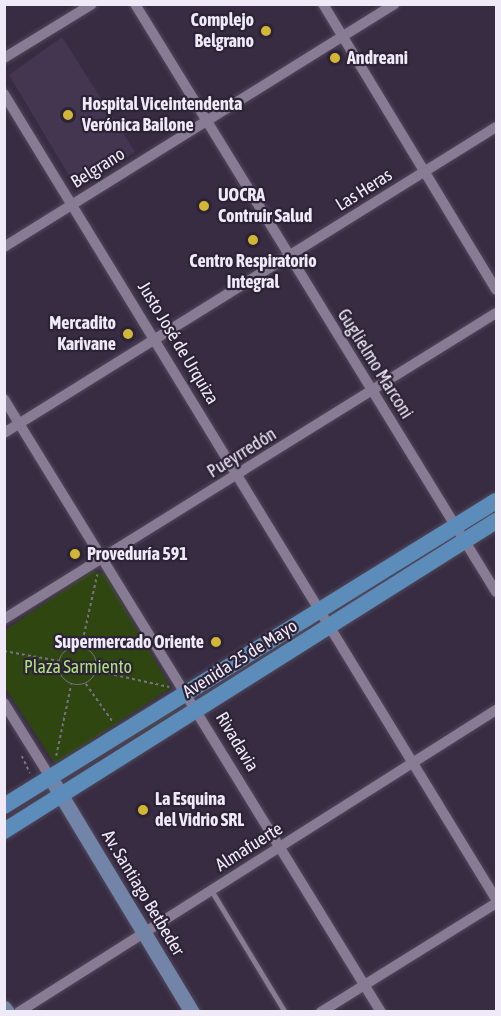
<!DOCTYPE html>
<html>
<head>
<meta charset="utf-8">
<style>
  body { margin:0 }
  #map { position:relative; width:501px; height:1016px; overflow:hidden; background:#372c42; font-family:"Asap Condensed",sans-serif }
  div>[style] { position:absolute }
  [style*='--x'] { left:calc(var(--x)*1px); top:calc(var(--y)*1px); width:calc(var(--w)*1px); rotate:calc(var(--a)*1deg) }
  .built>* { inset:0; background:#443550 }
  .green>* { inset:0; background:#2f4611 }
  .path>* { height:1.5px; margin-top:-0.75px; transform-origin:0; background:repeating-linear-gradient(90deg,#7a7184 0 3px,transparent 0 6px) }
  .path>.ring { margin:-0.75px; padding:0; box-sizing:content-box; background:none; border:1.5px solid #7a7184; border-radius:50% }
  .roads { filter:drop-shadow(0 0 2px #51475a) drop-shadow(0 0 2px #51475a) }
  .lane>* { height:5px; margin:-2.5px; padding:0 2.5px; transform-origin:2.5px; border-radius:2.5px; background:#887b94 }
  .street>* { height:10px; margin:-5px; padding:0 5px; transform-origin:5px; border-radius:5px; background:#887b94 }
  .secondary>* { height:15px; margin:-7.5px; padding:0 7.5px; transform-origin:7.5px; border-radius:7.5px; background:#7284a7 }
  .primary>* { height:16px; margin:-8px; padding:0 8px; transform-origin:8px; border-radius:8px; background:#5c8cba }
  .dots>* { width:16px; height:16px; translate:-50% -50%; box-sizing:border-box; border:3px solid #2d2337; border-radius:50% }
  span { translate:-50% -50%; white-space:nowrap; text-align:center; line-height:1.15; -webkit-text-stroke:4.5px #2d2337; paint-order:stroke }
  .poi-label { font-size:18px; color:#f0eaf8; font-weight:700 }
  .right { translate:-100% -50%; text-align:right }
  .left { translate:0 -50%; text-align:left }
  .street-label { font-size:18px; color:#f0eaf8 }
  .park-label { font-size:18px; color:#b1df80 }
  .frame { position:absolute; inset:0; border:6px solid #f0eaf8; pointer-events:none }
</style>
</head>
<body>
<div id="map">
  <div class="built">
    <i style="clip-path:polygon(62px 37px,135px 152px,81px 186px,74px 184px,9px 75px)"></i>
  </div>
  <div class="green">
    <i style="clip-path:polygon(441px 544px,442px 547px,344px 604px)"></i>
    <i style="clip-path:polygon(92px 571px,105px 574px,171px 688px,55px 764px,5px 688px,5px 630px)"></i>
    <i style="clip-path:polygon(304px 629px,306px 631px,208px 689px)"></i>
    <i style="clip-path:polygon(173px 711px,174px 714px,76px 771px)"></i>
  </div>
  <div class="path">
    <i style="--x:81;--y:647;--w:74;--a:-77.5"></i>
    <i class="ring" style="left:59px;top:647px;width:36.5px;height:36.5px"></i>
    <i style="--x:4;--y:651;--w:56;--a:10.3"></i>
    <i style="--x:97;--y:671;--w:74;--a:12.5"></i>
    <i style="--x:86;--y:684;--w:47;--a:54.6"></i>
    <i style="--x:22;--y:756;--w:19;--a:65"></i>
    <i style="--x:56;--y:756;--w:73;--a:-78.1"></i>
  </div>
  <div class="roads">
    <div class="lane">
      <i style="--x:211;--y:890;--w:143;--a:58.8"></i>
    </div>
    <div class="street">
      <i style="--x:135;--y:4;--w:690;--a:58.45"></i>
      <i style="--x:323;--y:4;--w:334;--a:58.8"></i>
      <i style="--x:4;--y:58;--w:103;--a:-31.5"></i>
      <i style="--x:4;--y:94;--w:943;--a:58.57"></i>
      <i style="--x:4;--y:247;--w:460;--a:-31.9"></i>
      <i style="--x:4;--y:399;--w:720;--a:58.41"></i>
      <i style="--x:4;--y:433;--w:579;--a:-31.88"></i>
      <i style="--x:4;--y:619;--w:579;--a:-31.88"></i>
      <i style="--x:4;--y:703;--w:87;--a:58.1"></i>
      <i style="--x:19;--y:1012;--w:565;--a:-32.34"></i>
      <i style="--x:321;--y:1012;--w:206;--a:-31.9"></i>
    </div>
    <div class="secondary">
      <i style="--x:50;--y:777;--w:275;--a:58.9"></i>
      <i style="--x:4;--y:1008;--w:5;--a:53"></i>
    </div>
    <div class="primary">
      <i style="--x:4;--y:806;--w:579;--a:-31.8"></i>
      <i style="--x:4;--y:831;--w:582;--a:-32.21"></i>
    </div>
  </div>
  <div class="dots">
    <i style="left:266px;top:31px;background:#d3b635"></i>
    <i style="left:335px;top:58px;background:#d3b635"></i>
    <i style="left:68px;top:115px;background:#d3b635"></i>
    <i style="left:204px;top:206px;background:#d3b635"></i>
    <i style="left:253px;top:240px;background:#d3b635"></i>
    <i style="left:128px;top:334px;background:#d3b635"></i>
    <i style="left:75px;top:554px;background:#d3b635"></i>
    <i style="left:216px;top:642px;background:#d3b635"></i>
    <i style="left:143px;top:810px;background:#d3b635"></i>
  </div>
  <div class="poi-label">
    <span class="right" style="left:254px;top:31px">Complejo<br>Belgrano</span>
    <span class="left" style="left:347px;top:58px">Andreani</span>
    <span class="left" style="left:82px;top:115px">Hospital Viceintendenta<br>Verónica Bailone</span>
    <span class="left" style="left:218px;top:206px">UOCRA<br>Contruir Salud</span>
    <span style="left:253px;top:272px">Centro Respiratorio<br>Integral</span>
    <span class="right" style="left:116px;top:334px">Mercadito<br>Karivane</span>
    <span class="left" style="left:87px;top:554px">Proveduría 591</span>
    <span class="right" style="left:204px;top:642px">Supermercado Oriente</span>
    <span class="left" style="left:155px;top:810px">La Esquina<br>del Vidrio SRL</span>
  </div>
  <div class="street-label">
    <span style="left:98px;top:168px;rotate:-32deg">Belgrano</span>
    <span style="left:364px;top:190px;rotate:-32deg">Las Heras</span>
    <span style="left:178px;top:343px;rotate:59deg">Justo José de Urquiza</span>
    <span style="left:375px;top:364px;rotate:58deg">Guglielmo Marconi</span>
    <span style="left:242px;top:453px;rotate:-32deg">Pueyrredón</span>
    <span style="left:240px;top:659px;rotate:-32deg">Avenida 25 de Mayo</span>
    <span style="left:237px;top:742px;rotate:59deg">Rivadavia</span>
    <span style="left:249px;top:847px;rotate:-32deg">Almafuerte</span>
    <span style="left:143px;top:893px;rotate:59deg">Av. Santiago Betbeder</span>
  </div>
  <div class="park-label">
    <span style="left:78px;top:667px">Plaza Sarmiento</span>
  </div>
  <div class="frame"></div>
</div>
</body>
</html>
